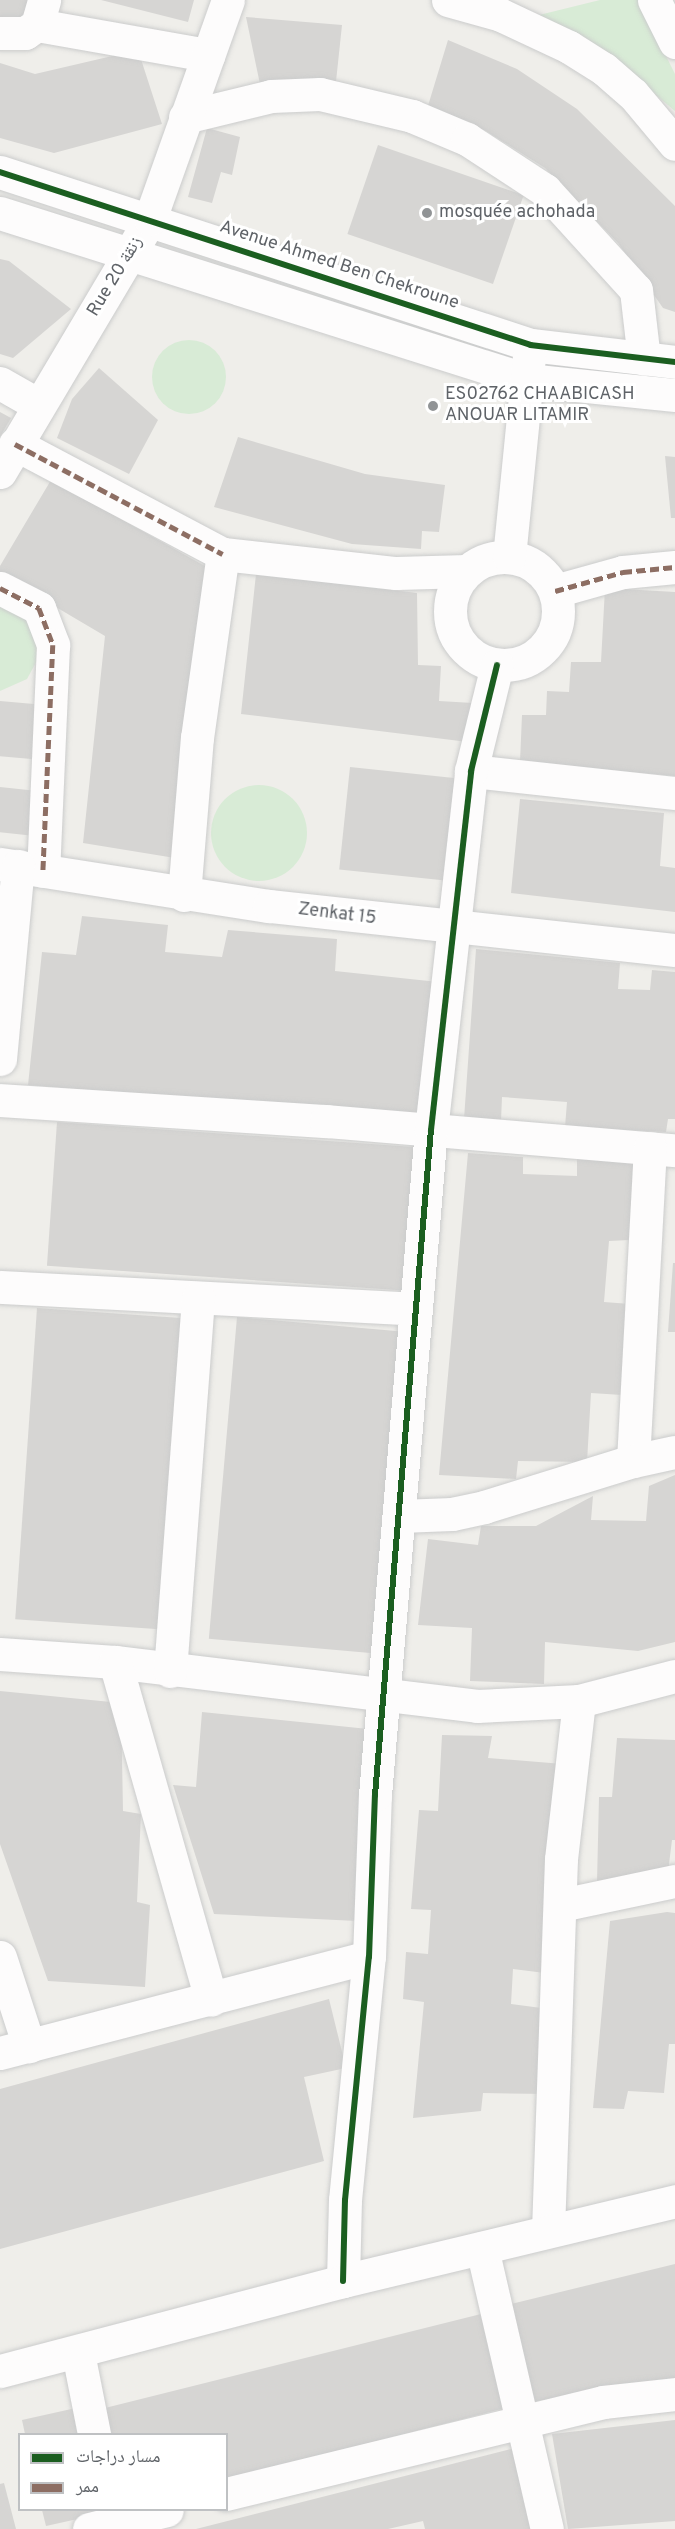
<!DOCTYPE html>
<html>
<head>
<meta charset="utf-8">
<style>
  body { margin:0 }
  #map { position:relative; width:675px; height:2529px; overflow:hidden; background:#efeeea; font-family:Overpass,"Noto Naskh Arabic",sans-serif }
  div>[style] { position:absolute }
  [style*='--x'] { left:calc(var(--x)*1px); top:calc(var(--y)*1px); width:calc(var(--w)*1px); rotate:calc(var(--a)*1deg) }
  .green>* { inset:0; background:#d8ebd6 }
  .round { border-radius:50% }
  .building>* { inset:0; background:#d6d5d3; transform-origin:0 0 }
  .roads { filter:drop-shadow(0 0 2px #cbcccc) drop-shadow(0 0 2px #cbcccc) }
  .street>* { height:33px; margin:-16.5px; padding:0 16.5px; transform-origin:16.5px; border-radius:16.5px; background:#fdfcfc }
  .street>.ring { margin:-16.5px; padding:0; box-sizing:content-box; background:none; border:33px solid #fdfcfc; border-radius:50% }
  .secondary>* { height:33px; margin:-16.5px; padding:0 16.5px; transform-origin:16.5px; border-radius:16.5px; background:#fdfcfc }
  .quiet>* { height:4.5px; margin-top:-2.25px; transform-origin:0; background:repeating-linear-gradient(90deg,#8d6e63 0 9px,transparent 0 13.5px) }
  .cycleway>* { height:6px; margin:-3px; padding:0 3px; transform-origin:3px; border-radius:3px; background:#1b5e20 }
  .dots>* { width:16px; height:16px; translate:-50% -50%; box-sizing:border-box; border:3px solid #fff; border-radius:50% }
  span { translate:-50% -50%; white-space:nowrap; text-align:center; line-height:1.15; -webkit-text-stroke:6px #fff; paint-order:stroke }
  .poi-label { font-size:18px; color:#5f6368 }
  .left { translate:0 -50%; text-align:left }
  .street-label { font-size:18px; color:#5f6368 }
  .legend { position:absolute; left:18px; top:2433px; width:210px; height:78px; box-sizing:border-box; background:#fff; border:2px solid #bfc1c3; margin:0; padding:8px 10px; list-style:none; font-size:18px; color:#5f6368 }
  .legend li { display:flex; align-items:center; gap:12px; height:30px }
  .legend b { width:30px; border:2px solid #bfc1c3 }
</style>
</head>
<body>
<div id="map">
  <div class="green">
    <i style="clip-path:polygon(600px 0,638px 0,675px 74px,675px 111px,614px 60px,531px 17px)"></i>
    <i class="round" style="left:152px;top:340px;width:74px;height:74px"></i>
    <i style="clip-path:polygon(0 599px,20px 605px,40px 655px,27px 679px,0 691px)"></i>
    <i class="round" style="left:211px;top:785px;width:96px;height:96px"></i>
  </div>
  <div class="building">
    <i style="clip-path:polygon(0 0,33px 0,25px 27px,0 19px)"></i>
    <i style="clip-path:polygon(101px 0,194px 0,188px 22px)"></i>
    <i style="clip-path:polygon(246px 17px,342px 25px,335px 91px,261px 89px)"></i>
    <i style="clip-path:polygon(448px 40px,517px 69px,577px 109px,675px 206px,675px 312px,663px 308px,618px 243px,545px 168px,486px 131px,427px 109px)"></i>
    <i style="clip-path:polygon(138px 50px,162px 124px,54px 153px,0 138px,0 63px,35px 74px)"></i>
    <i style="clip-path:polygon(207px 128px,240px 137px,232px 175px,221px 172px,212px 203px,188px 197px)"></i>
    <i style="left:378px;top:145px;width:154px;height:94px;rotate:19deg"></i>
    <i style="clip-path:polygon(0 259px,9px 261px,71px 309px,13px 358px,0 354px)"></i>
    <i style="clip-path:polygon(99px 368px,158px 420px,129px 474px,57px 438px,72px 399px)"></i>
    <i style="clip-path:polygon(0 412px,11px 418px,0 437px)"></i>
    <i style="clip-path:polygon(238px 437px,365px 474px,445px 485px,439px 532px,422px 531px,421px 549px,352px 544px,214px 507px)"></i>
    <i style="clip-path:polygon(665px 456px,675px 457px,675px 518px,671px 518px)"></i>
    <i style="clip-path:polygon(51px 480px,212px 570px,175px 858px,83px 843px,105px 636px,0 574px,0 566px)"></i>
    <i style="clip-path:polygon(256px 574px,417px 593px,418px 665px,441px 666px,439px 701px,473px 703px,468px 742px,241px 714px)"></i>
    <i style="clip-path:polygon(605px 588px,675px 592px,675px 776px,520px 762px,522px 715px,546px 715px,547px 691px,569px 692px,571px 662px,601px 662px)"></i>
    <i style="left:0;top:701px;width:48px;height:55px;rotate:5deg"></i>
    <i style="left:350px;top:767px;width:114px;height:103px;rotate:6deg"></i>
    <i style="left:0;top:787px;width:40px;height:45px;rotate:6deg"></i>
    <i style="clip-path:polygon(520px 799px,664px 813px,660px 866px,675px 868px,675px 912px,511px 893px)"></i>
    <i style="clip-path:polygon(82px 916px,168px 925px,165px 952px,222px 957px,228px 930px,337px 939px,335px 971px,438px 982px,422px 1118px,28px 1085px,42px 952px,76px 955px)"></i>
    <i style="clip-path:polygon(476px 949px,620px 963px,618px 989px,650px 990px,652px 970px,675px 972px,675px 1119px,668px 1119px,666px 1132px,565px 1127px,567px 1102px,502px 1097px,501px 1121px,464px 1119px)"></i>
    <i style="left:57px;top:1122px;width:358px;height:144px;rotate:4deg"></i>
    <i style="clip-path:polygon(468px 1153px,523px 1157px,523px 1174px,577px 1176px,577px 1157px,636px 1163px,629px 1240px,609px 1241px,604px 1302px,630px 1304px,622px 1395px,591px 1393px,587px 1462px,518px 1461px,516px 1479px,439px 1475px)"></i>
    <i style="clip-path:polygon(673px 1263px,675px 1263px,675px 1332px,668px 1332px)"></i>
    <i style="left:37px;top:1308px;width:148px;height:312px;rotate:4deg"></i>
    <i style="left:237px;top:1317px;width:165px;height:323px;rotate:5deg"></i>
    <i style="clip-path:polygon(675px 1475px,675px 1642px,638px 1651px,545px 1642px,544px 1684px,470px 1681px,472px 1628px,418px 1625px,428px 1539px,478px 1545px,481px 1526px,536px 1526px,593px 1496px,591px 1520px,646px 1521px,649px 1486px)"></i>
    <i style="clip-path:polygon(0 1691px,121px 1703px,123px 1811px,141px 1814px,137px 1902px,150px 1905px,145px 1987px,48px 1981px,0 1844px)"></i>
    <i style="clip-path:polygon(202px 1712px,368px 1729px,357px 1921px,214px 1914px,173px 1785px,196px 1787px)"></i>
    <i style="clip-path:polygon(442px 1735px,492px 1736px,488px 1758px,563px 1764px,553px 1974px,513px 1969px,511px 2004px,549px 2009px,548px 2094px,483px 2093px,481px 2111px,413px 2118px,424px 2002px,403px 1999px,406px 1952px,428px 1954px,431px 1910px,411px 1909px,419px 1810px,438px 1811px)"></i>
    <i style="clip-path:polygon(617px 1738px,675px 1740px,675px 1840px,672px 1840px,668px 1872px,597px 1882px,599px 1797px,612px 1797px)"></i>
    <i style="clip-path:polygon(667px 1912px,675px 1913px,675px 2044px,669px 2044px,664px 2093px,628px 2091px,624px 2109px,593px 2108px,610px 1921px)"></i>
    <i style="clip-path:polygon(329px 1999px,346px 2068px,304px 2077px,324px 2161px,0 2249px,0 2089px)"></i>
    <i style="clip-path:polygon(675px 2264px,675px 2379px,531px 2402px,507px 2305px)"></i>
    <i style="clip-path:polygon(489px 2312px,513px 2406px,226px 2480px,226px 2434px,107px 2434px,101px 2409px)"></i>
    <i style="clip-path:polygon(76px 2408px,82px 2434px,25px 2434px,22px 2420px)"></i>
    <i style="clip-path:polygon(675px 2420px,675px 2521px,568px 2529px,552px 2434px)"></i>
    <i style="clip-path:polygon(519px 2447px,538px 2529px,425px 2529px,423px 2521px,388px 2529px,196px 2529px)"></i>
    <i style="clip-path:polygon(4px 2483px,16px 2529px,0 2529px,0 2484px)"></i>
    <i style="clip-path:polygon(42px 2510px,99px 2510px,100px 2514px,46px 2526px)"></i>
  </div>
  <div class="roads">
    <div class="street">
      <i style="--x:448;--y:0;--w:55;--a:15.8"></i>
      <i style="--x:501;--y:15;--w:75;--a:25.2"></i>
      <i style="--x:569;--y:47;--w:41;--a:32.2"></i>
      <i style="--x:604;--y:69;--w:38;--a:41"></i>
      <i style="--x:633;--y:94;--w:65;--a:50"></i>
      <i style="--x:654;--y:0;--w:47;--a:63.4"></i>
      <i style="--x:37;--y:25;--w:174;--a:10"></i>
      <i style="--x:0;--y:33;--w:25;--a:0"></i>
      <i style="--x:25;--y:33;--w:14;--a:-34"></i>
      <i style="--x:37;--y:25;--w:26;--a:-74"></i>
      <i style="--x:185;--y:117;--w:89;--a:-13.7"></i>
      <i style="--x:271;--y:96;--w:49;--a:-2.3"></i>
      <i style="--x:320;--y:94;--w:95;--a:13.4"></i>
      <i style="--x:412;--y:116;--w:60;--a:22.7"></i>
      <i style="--x:467;--y:139;--w:93;--a:33.2"></i>
      <i style="--x:545;--y:190;--w:135;--a:47.7"></i>
      <i style="--x:636;--y:290;--w:69;--a:83.4"></i>
      <i style="--x:0;--y:172;--w:558;--a:18.05"></i>
      <i style="--x:531;--y:345;--w:145;--a:6.7"></i>
      <i style="--x:0;--y:213;--w:553;--a:17.58"></i>
      <i style="--x:527;--y:380;--w:149;--a:5.8"></i>
      <i style="--x:0;--y:383;--w:43;--a:29.6"></i>
      <i style="--x:15;--y:444;--w:235;--a:27.9"></i>
      <i style="--x:223;--y:554;--w:174;--a:6.3"></i>
      <i style="--x:396;--y:573;--w:71;--a:-1.6"></i>
      <i style="--x:0;--y:472;--w:294;--a:-59.3"></i>
      <i style="--x:150;--y:219;--w:232;--a:-70.4"></i>
      <i class="ring" style="left:450px;top:557px;width:75px;height:75px"></i>
      <i style="--x:509;--y:557;--w:200;--a:-84.3"></i>
      <i style="--x:0;--y:588;--w:44;--a:27.1"></i>
      <i style="--x:39;--y:608;--w:40;--a:69"></i>
      <i style="--x:53;--y:645;--w:226;--a:92.5"></i>
      <i style="--x:555;--y:591;--w:71;--a:-15.6"></i>
      <i style="--x:623;--y:572;--w:52;--a:-5.5"></i>
      <i style="--x:471;--y:771;--w:205;--a:6.2"></i>
      <i style="--x:0;--y:864;--w:272;--a:8.9"></i>
      <i style="--x:269;--y:906;--w:408;--a:6.2"></i>
      <i style="--x:184;--y:895;--w:158;--a:-85.3"></i>
      <i style="--x:197;--y:738;--w:186;--a:-82"></i>
      <i style="--x:0;--y:1059;--w:194;--a:-84.7"></i>
      <i style="--x:0;--y:1100;--w:327;--a:3.7"></i>
      <i style="--x:326;--y:1121;--w:350;--a:4.8"></i>
      <i style="--x:0;--y:1287;--w:416;--a:3"></i>
      <i style="--x:633;--y:1461;--w:313;--a:-86.9"></i>
      <i style="--x:400;--y:1516;--w:52;--a:-2.2"></i>
      <i style="--x:452;--y:1514;--w:33;--a:-12"></i>
      <i style="--x:484;--y:1507;--w:156;--a:-17.2"></i>
      <i style="--x:633;--y:1461;--w:43;--a:-12.1"></i>
      <i style="--x:0;--y:1654;--w:115;--a:4"></i>
      <i style="--x:115;--y:1662;--w:365;--a:6.9"></i>
      <i style="--x:477;--y:1706;--w:102;--a:-2.8"></i>
      <i style="--x:579;--y:1701;--w:99;--a:-14.6"></i>
      <i style="--x:115;--y:1662;--w:351;--a:74.1"></i>
      <i style="--x:170;--y:1671;--w:374;--a:-85.7"></i>
      <i style="--x:561;--y:1905;--w:116;--a:-11.9"></i>
      <i style="--x:0;--y:1957;--w:94;--a:72"></i>
      <i style="--x:0;--y:2053;--w:381;--a:-14.6"></i>
      <i style="--x:548;--y:2231;--w:372;--a:-88"></i>
      <i style="--x:561;--y:1859;--w:159;--a:-83.5"></i>
      <i style="--x:482;--y:2248;--w:288;--a:77"></i>
      <i style="--x:343;--y:2281;--w:81;--a:-88.6"></i>
      <i style="--x:345;--y:2200;--w:244;--a:-84.4"></i>
      <i style="--x:369;--y:1957;--w:162;--a:-87.9"></i>
      <i style="--x:375;--y:1795;--w:667;--a:-85.19"></i>
      <i style="--x:431;--y:1130;--w:361;--a:-83.6"></i>
      <i style="--x:471;--y:771;--w:109;--a:-76.2"></i>
      <i style="--x:78;--y:2353;--w:83;--a:78.8"></i>
      <i style="--x:226;--y:2494;--w:388;--a:-13.7"></i>
      <i style="--x:603;--y:2402;--w:72;--a:-6.3"></i>
      <i style="--x:89;--y:2529;--w:80;--a:-13.7"></i>
    </div>
    <div class="secondary">
      <i style="--x:0;--y:2371;--w:355;--a:-14.7"></i>
      <i style="--x:343;--y:2281;--w:342;--a:-13.5"></i>
    </div>
  </div>
  <div class="quiet">
    <i style="--x:15;--y:444;--w:235;--a:27.9"></i>
    <i style="--x:0;--y:588;--w:44;--a:27.1"></i>
    <i style="--x:39;--y:608;--w:40;--a:69"></i>
    <i style="--x:53;--y:645;--w:226;--a:92.5"></i>
    <i style="--x:555;--y:591;--w:71;--a:-15.6"></i>
    <i style="--x:623;--y:572;--w:52;--a:-5.5"></i>
  </div>
  <div class="cycleway">
    <i style="--x:0;--y:172;--w:558;--a:18.05"></i>
    <i style="--x:531;--y:345;--w:145;--a:6.7"></i>
    <i style="--x:343;--y:2281;--w:81;--a:-88.6"></i>
    <i style="--x:345;--y:2200;--w:244;--a:-84.4"></i>
    <i style="--x:369;--y:1957;--w:162;--a:-87.9"></i>
    <i style="--x:375;--y:1795;--w:667;--a:-85.19"></i>
    <i style="--x:431;--y:1130;--w:361;--a:-83.6"></i>
    <i style="--x:471;--y:771;--w:109;--a:-76.2"></i>
  </div>
  <div class="dots">
    <i style="left:427px;top:213px;background:#919496"></i>
    <i style="left:433px;top:406px;background:#919496"></i>
  </div>
  <div class="poi-label">
    <span class="left" style="left:439px;top:213px">mosquée achohada</span>
    <span class="left" style="left:445px;top:406px">ES02762 CHAABICASH<br>ANOUAR LITAMIR</span>
  </div>
  <div class="street-label">
    <span style="left:339px;top:266px;rotate:18deg">Avenue Ahmed Ben Chekroune</span>
    <span style="left:116px;top:277px;rotate:-59deg">Rue 20 زنقة</span>
    <span style="left:337px;top:915px;rotate:7deg">Zenkat 15</span>
  </div>
  <ul class="legend">
  <li><b style="height:8px;background:#1b5e20"></b>مسار دراجات</li>
  <li><b style="height:8px;background:#8d6e63"></b>ممر</li>
  </ul>
</div>
</body>
</html>
